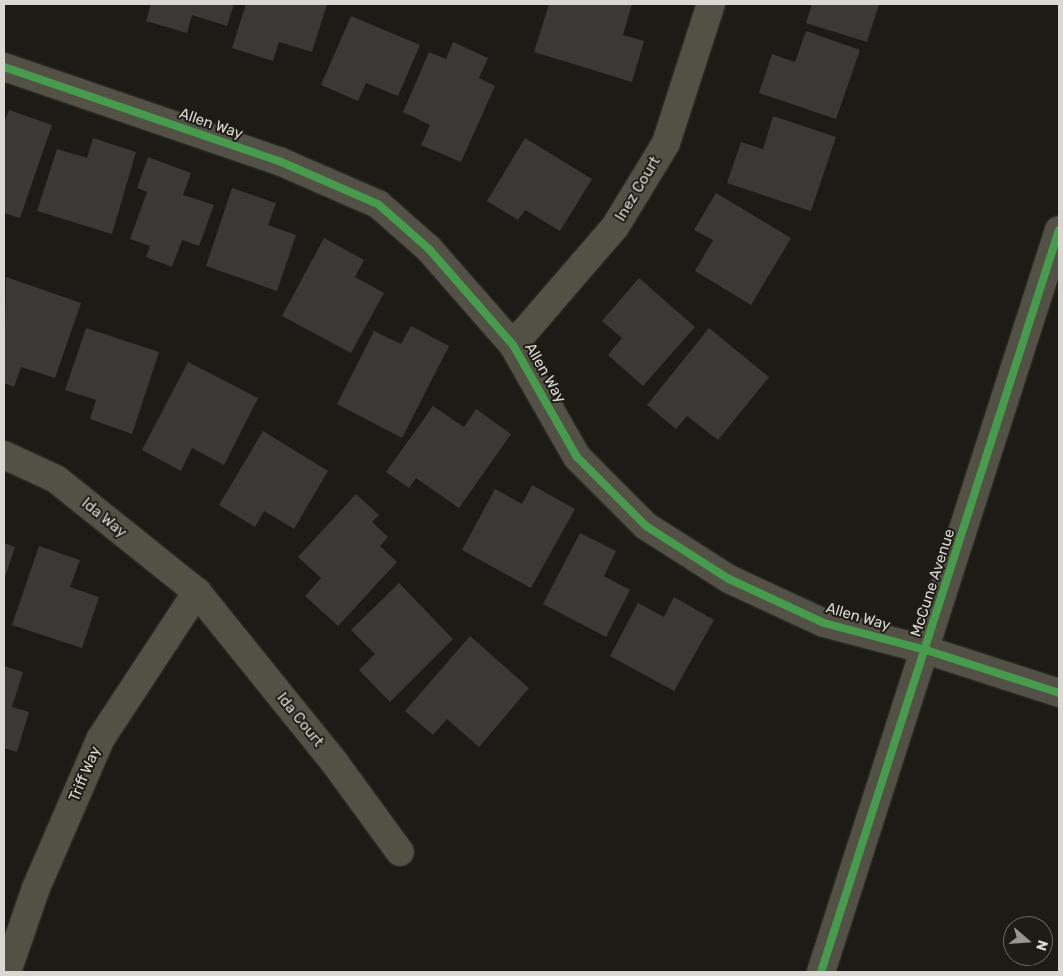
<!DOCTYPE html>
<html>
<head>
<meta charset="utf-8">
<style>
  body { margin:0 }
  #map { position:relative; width:1063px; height:976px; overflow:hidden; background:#1c1b16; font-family:Rubik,sans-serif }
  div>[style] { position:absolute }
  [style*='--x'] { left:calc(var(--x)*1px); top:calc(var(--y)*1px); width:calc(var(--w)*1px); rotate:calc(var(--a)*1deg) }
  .building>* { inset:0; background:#3a3935 }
  .roads { filter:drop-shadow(0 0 1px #363531) drop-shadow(0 0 1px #363531) }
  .street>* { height:28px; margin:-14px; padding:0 14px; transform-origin:14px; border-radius:14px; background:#535046 }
  .cycleway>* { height:8px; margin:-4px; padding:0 4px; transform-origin:4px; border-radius:4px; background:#469c4c }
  span { translate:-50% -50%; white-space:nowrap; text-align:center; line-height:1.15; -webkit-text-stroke:4px #1e1c14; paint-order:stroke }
  .street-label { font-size:15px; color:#d9d8d3 }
  .frame { position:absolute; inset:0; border:5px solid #d9d8d3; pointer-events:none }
  .north { position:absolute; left:1003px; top:916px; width:50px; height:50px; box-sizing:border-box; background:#1e1c14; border:1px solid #696760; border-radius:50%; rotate:108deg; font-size:14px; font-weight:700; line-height:20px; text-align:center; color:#d9d8d3 }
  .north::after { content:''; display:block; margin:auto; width:18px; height:22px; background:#979691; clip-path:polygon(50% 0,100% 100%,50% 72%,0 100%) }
</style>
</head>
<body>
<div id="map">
  <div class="building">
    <i style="clip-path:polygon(151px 4px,234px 4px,227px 26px,192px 15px,187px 33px,146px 21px)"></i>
    <i style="clip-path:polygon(246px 4px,327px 4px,312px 52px,279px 42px,273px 61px,232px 48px)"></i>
    <i style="clip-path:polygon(549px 4px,632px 4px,623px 35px,644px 41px,632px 82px,534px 52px)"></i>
    <i style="clip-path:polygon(812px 4px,879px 4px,867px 42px,806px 23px)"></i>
    <i style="clip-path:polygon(351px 16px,420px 45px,398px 96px,366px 83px,358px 101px,321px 85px)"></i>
    <i style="clip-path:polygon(806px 31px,860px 50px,836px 119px,759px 93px,772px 54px,795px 62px)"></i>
    <i style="clip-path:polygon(453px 42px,488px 58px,479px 78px,495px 86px,461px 162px,421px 145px,430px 125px,403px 112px,429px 52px,446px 59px)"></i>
    <i style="clip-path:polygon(9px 110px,52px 125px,20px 218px,4px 213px,4px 123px)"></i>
    <i style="clip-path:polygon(773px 116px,836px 137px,811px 211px,727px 183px,741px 142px,763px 149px)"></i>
    <i style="clip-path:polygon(93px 138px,136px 152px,112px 234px,37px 211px,57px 149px,87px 158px)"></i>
    <i style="clip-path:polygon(525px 138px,592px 179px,560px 231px,525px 210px,518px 220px,487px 201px)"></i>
    <i style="clip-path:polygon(148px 157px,191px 173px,183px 195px,214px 205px,199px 246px,182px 240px,172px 267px,146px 257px,150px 246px,130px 239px,147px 192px,137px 188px)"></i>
    <i style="clip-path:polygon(232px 188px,276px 203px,268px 225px,296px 235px,277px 291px,206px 266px)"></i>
    <i style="clip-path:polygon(716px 193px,791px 238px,751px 305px,695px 271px,713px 240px,694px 230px)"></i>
    <i style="clip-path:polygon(324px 238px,364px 260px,355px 277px,384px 293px,351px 353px,282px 316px)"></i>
    <i style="clip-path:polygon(6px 277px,81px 303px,55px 378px,21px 367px,14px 387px,4px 383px)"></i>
    <i style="clip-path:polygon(639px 278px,695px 327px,643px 386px,608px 355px,622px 338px,602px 321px)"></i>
    <i style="clip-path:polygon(411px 326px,449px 346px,402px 438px,337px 404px,374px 331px,401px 344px)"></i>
    <i style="clip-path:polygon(86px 328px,159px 352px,132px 434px,90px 419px,96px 400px,65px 390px)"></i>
    <i style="clip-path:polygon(709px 328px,769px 377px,718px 440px,687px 416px,676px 429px,647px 405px)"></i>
    <i style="clip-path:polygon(188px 362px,258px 398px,224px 465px,192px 448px,181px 471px,142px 450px)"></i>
    <i style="clip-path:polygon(433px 406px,464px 427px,476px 409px,511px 434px,459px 508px,416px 478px,409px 488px,386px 472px)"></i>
    <i style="clip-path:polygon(263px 431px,328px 471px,294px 529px,264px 511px,255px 527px,219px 505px)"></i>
    <i style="clip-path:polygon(532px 485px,575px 509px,531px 588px,462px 550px,495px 489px,522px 504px)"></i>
    <i style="clip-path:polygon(356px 494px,379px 515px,372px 522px,388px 537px,380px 546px,397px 562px,338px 626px,305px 596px,321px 578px,298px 557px)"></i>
    <i style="clip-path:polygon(580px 533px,616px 551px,604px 576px,630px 590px,606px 637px,543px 604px)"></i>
    <i style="clip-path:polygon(4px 543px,15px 547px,4px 580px)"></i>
    <i style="clip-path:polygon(39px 546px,80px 560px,70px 587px,99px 597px,82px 648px,12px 625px)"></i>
    <i style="clip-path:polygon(399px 583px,453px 639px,390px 702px,359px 670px,375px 654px,351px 630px)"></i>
    <i style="clip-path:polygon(674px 597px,714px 620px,674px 691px,610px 656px,638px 603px,664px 617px)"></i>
    <i style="clip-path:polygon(470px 636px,529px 688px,479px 747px,447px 719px,433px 735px,405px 711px)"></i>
    <i style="clip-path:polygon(4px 666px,23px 672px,12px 707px,29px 712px,17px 752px,4px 748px)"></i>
  </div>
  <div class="roads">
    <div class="street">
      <i style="--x:4;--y:67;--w:291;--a:18.9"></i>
      <i style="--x:279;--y:161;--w:108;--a:23.5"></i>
      <i style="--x:378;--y:204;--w:68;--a:41.4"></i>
      <i style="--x:429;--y:249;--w:128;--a:48.8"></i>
      <i style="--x:513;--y:345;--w:129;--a:60.3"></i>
      <i style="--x:577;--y:457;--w:98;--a:45"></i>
      <i style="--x:646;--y:526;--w:98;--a:32.6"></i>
      <i style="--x:729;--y:579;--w:105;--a:24.9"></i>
      <i style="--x:824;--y:623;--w:106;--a:14.8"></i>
      <i style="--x:926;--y:650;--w:140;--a:17.9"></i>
      <i style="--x:513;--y:345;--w:156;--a:-49.2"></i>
      <i style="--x:615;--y:227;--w:98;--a:-58.7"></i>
      <i style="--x:666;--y:143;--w:146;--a:-72.1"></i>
      <i style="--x:4;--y:455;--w:57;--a:24.8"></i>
      <i style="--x:56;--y:479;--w:181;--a:38.7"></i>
      <i style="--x:197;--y:592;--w:220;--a:51.1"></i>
      <i style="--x:335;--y:763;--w:110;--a:53.9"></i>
      <i style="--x:7;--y:972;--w:89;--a:-71"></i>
      <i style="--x:36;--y:888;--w:163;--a:-66.6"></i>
      <i style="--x:101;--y:738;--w:175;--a:-56.7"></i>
      <i style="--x:821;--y:972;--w:779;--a:-72.22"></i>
    </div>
  </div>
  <div class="cycleway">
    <i style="--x:4;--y:67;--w:291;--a:18.9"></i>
    <i style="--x:279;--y:161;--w:108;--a:23.5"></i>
    <i style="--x:378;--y:204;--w:68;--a:41.4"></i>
    <i style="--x:429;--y:249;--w:128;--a:48.8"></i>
    <i style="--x:513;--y:345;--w:129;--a:60.3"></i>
    <i style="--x:577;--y:457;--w:98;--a:45"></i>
    <i style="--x:646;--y:526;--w:98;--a:32.6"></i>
    <i style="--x:729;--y:579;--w:105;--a:24.9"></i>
    <i style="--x:824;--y:623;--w:106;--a:14.8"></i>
    <i style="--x:926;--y:650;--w:140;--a:17.9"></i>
    <i style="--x:821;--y:972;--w:779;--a:-72.22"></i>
  </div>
  <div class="street-label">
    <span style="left:211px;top:124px;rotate:19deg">Allen Way</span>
    <span style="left:638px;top:189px;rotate:-59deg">Inez Court</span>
    <span style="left:545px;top:373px;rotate:60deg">Allen Way</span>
    <span style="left:104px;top:518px;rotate:39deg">Ida Way</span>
    <span style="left:933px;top:583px;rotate:-72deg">McCune Avenue</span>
    <span style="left:858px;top:617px;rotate:16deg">Allen Way</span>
    <span style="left:300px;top:720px;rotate:51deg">Ida Court</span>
    <span style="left:85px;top:774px;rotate:-67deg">Triff Way</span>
  </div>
  <div class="frame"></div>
  <div class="north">N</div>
</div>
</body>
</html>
